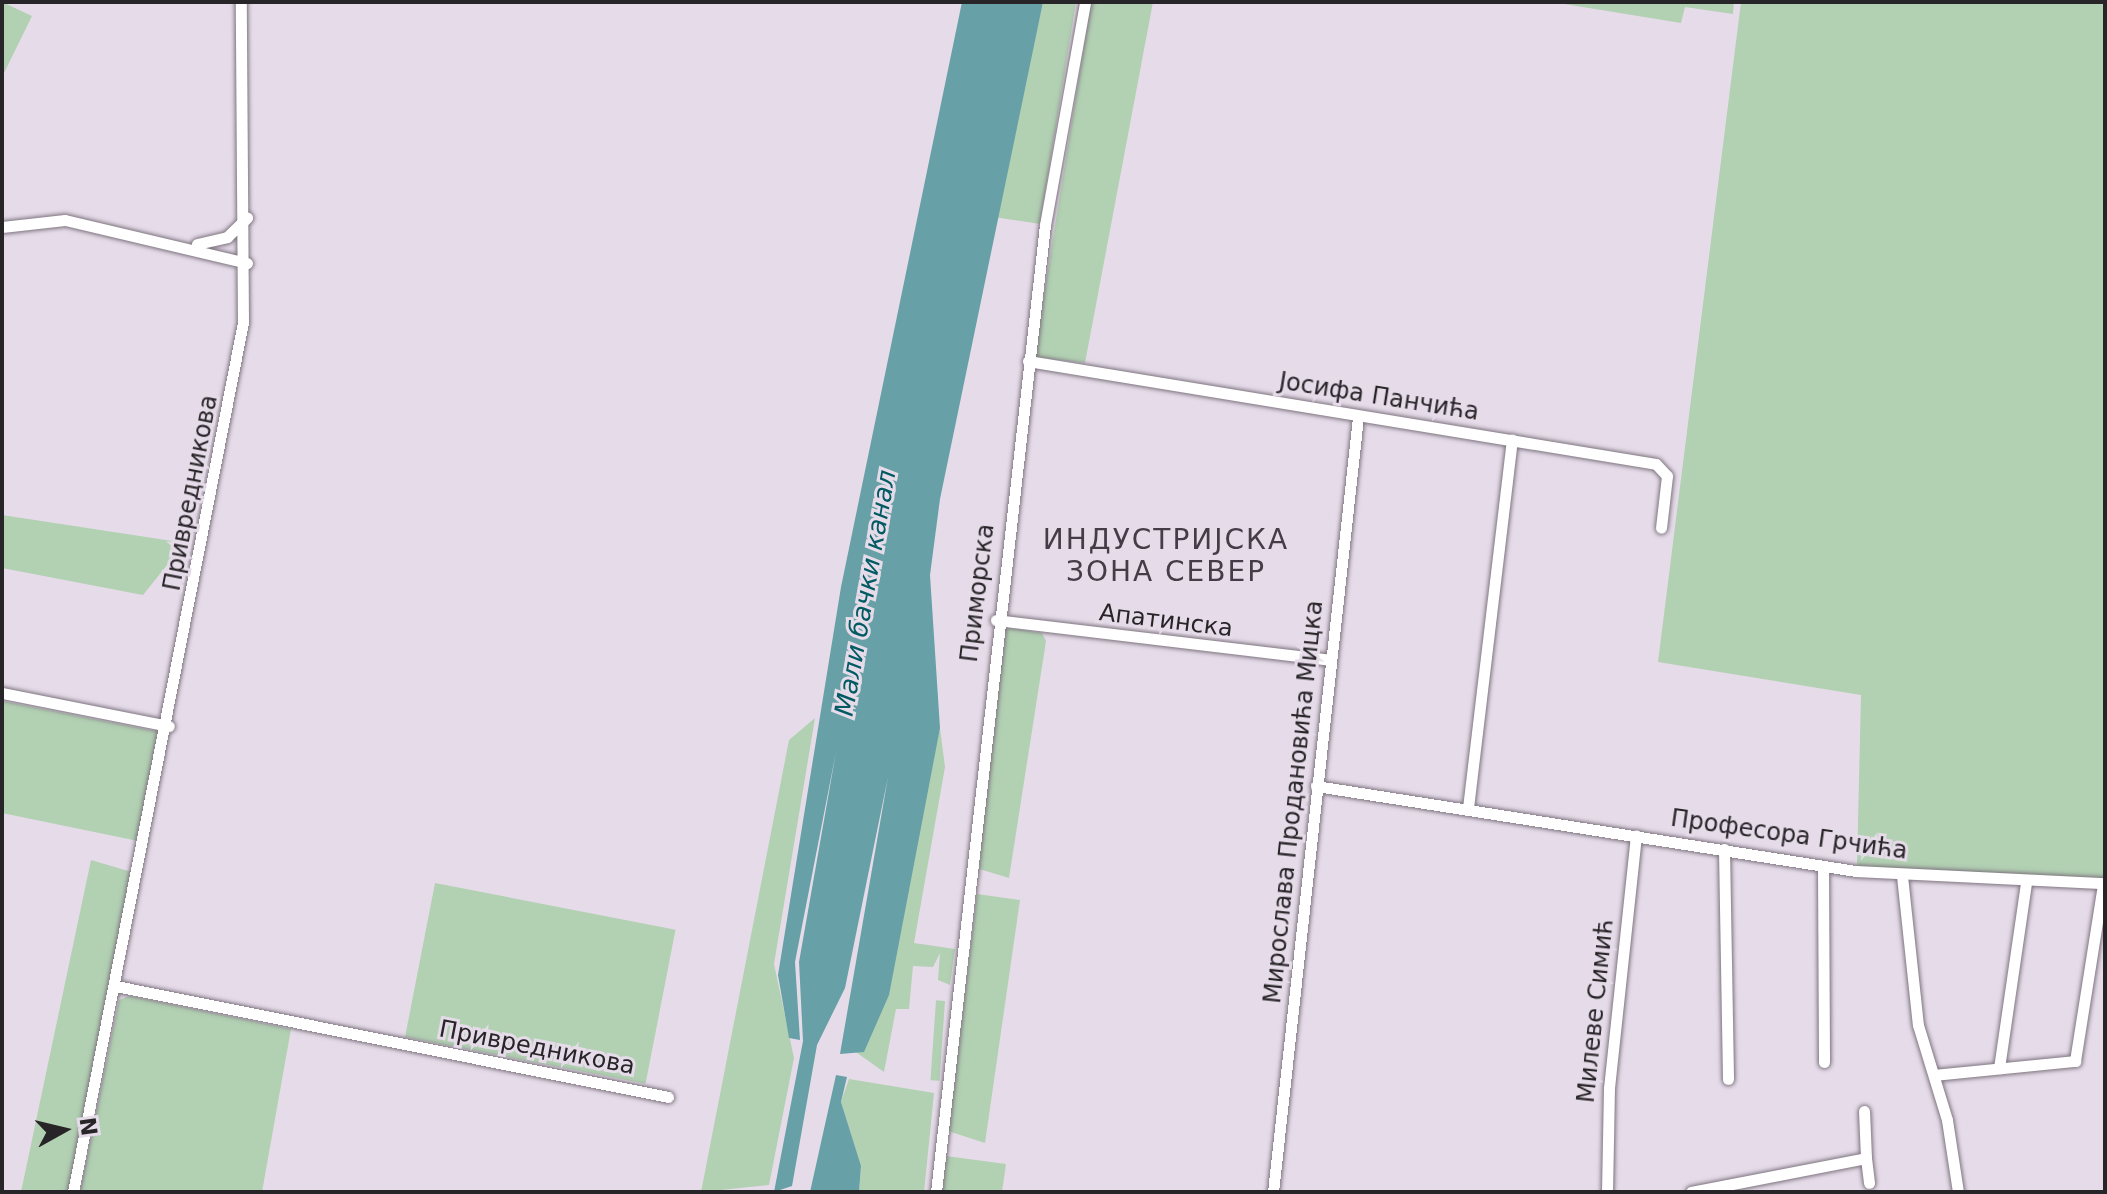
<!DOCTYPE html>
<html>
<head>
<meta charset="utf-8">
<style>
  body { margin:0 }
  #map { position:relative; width:2107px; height:1194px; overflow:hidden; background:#e6dce9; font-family:"DejaVu Sans",sans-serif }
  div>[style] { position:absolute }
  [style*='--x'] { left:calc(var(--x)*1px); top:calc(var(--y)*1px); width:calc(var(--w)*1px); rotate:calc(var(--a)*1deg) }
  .green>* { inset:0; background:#b2d0b2; transform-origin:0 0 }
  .water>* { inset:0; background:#67a0a7 }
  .roads { filter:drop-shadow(0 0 2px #7e7580) drop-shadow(0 0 2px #7e7580) }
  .minor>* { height:11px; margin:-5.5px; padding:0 5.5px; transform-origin:5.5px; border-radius:5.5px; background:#fff }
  span { translate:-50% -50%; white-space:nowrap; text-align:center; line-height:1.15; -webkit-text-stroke:6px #e6dce9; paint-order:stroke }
  .street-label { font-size:24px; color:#282529 }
  .water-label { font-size:26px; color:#025a62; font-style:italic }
  .quarter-label { font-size:28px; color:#443c46; letter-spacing:2px }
  .frame { position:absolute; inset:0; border:4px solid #282529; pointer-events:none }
  .north { position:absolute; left:24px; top:1090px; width:80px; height:80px; -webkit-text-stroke:6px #e6dce9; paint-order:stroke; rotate:82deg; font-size:22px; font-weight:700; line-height:32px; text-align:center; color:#282529 }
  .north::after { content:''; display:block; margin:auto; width:28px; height:36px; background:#282529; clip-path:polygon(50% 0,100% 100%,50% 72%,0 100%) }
</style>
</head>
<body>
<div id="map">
  <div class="green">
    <i style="clip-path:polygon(2px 2px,32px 16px,2px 77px)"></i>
    <i style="clip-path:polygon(1043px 2px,1076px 2px,1040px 224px,994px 217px)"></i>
    <i style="clip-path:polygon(1091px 2px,1153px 2px,1085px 363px,1034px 357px)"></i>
    <i style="clip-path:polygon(1552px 2px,1734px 2px,1733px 14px,1685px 7px,1681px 23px)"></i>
    <i style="clip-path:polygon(1741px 2px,2105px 2px,2105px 877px,2095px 882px,1857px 866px,1861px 695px,1658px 662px)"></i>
    <i style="clip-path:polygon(2px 515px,179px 542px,180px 549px,143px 595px,2px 568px)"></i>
    <i style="clip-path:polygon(1002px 627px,1042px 633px,1046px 641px,1009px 878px,976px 868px)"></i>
    <i style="clip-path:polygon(2px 701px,160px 732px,138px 841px,2px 813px)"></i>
    <i style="clip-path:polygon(815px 718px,774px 964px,794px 1058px,769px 1185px,701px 1192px,789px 740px)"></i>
    <i style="clip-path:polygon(940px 728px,945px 767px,914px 943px,955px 949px,950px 985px,938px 980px,940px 953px,933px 967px,913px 966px,909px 1009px,896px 1009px,884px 1072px,853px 1050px,864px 1051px)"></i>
    <i style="clip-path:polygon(91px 860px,135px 873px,74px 1192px,21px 1192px)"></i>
    <i style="left:435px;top:883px;width:245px;height:157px;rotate:11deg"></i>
    <i style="clip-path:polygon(977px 894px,1020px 900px,985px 1143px,948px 1131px)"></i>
    <i style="clip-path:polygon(129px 996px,291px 1029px,262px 1192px,80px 1192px,119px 1000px)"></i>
    <i style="left:945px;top:1001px;width:80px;height:9px;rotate:94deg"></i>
    <i style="clip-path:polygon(849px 1079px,934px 1093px,924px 1192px,859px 1192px,861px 1167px,841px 1102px)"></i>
    <i style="clip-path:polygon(946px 1156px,1006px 1164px,1002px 1192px,942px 1192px)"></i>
  </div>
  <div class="water">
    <i style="clip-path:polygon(962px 2px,1043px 2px,940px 499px,930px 575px,940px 728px,889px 995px,864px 1052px,840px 1054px,888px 777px,845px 988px,817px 1045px,792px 1186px,774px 1192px,803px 1041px,799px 962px,836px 752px,795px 962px,800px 1040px,789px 1038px,778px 975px,841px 587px)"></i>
    <i style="clip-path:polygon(836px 1075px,847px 1077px,841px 1102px,861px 1166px,859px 1192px,810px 1192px)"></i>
  </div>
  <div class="roads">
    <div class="minor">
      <i style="--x:2;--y:227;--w:63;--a:-6.3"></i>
      <i style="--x:65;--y:220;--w:187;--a:13.3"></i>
      <i style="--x:197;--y:244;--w:31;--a:-13"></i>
      <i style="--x:227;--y:237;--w:28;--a:-44"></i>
      <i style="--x:1028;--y:361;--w:636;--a:9.31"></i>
      <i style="--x:1656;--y:464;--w:16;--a:47"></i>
      <i style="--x:1667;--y:476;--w:52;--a:96.6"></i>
      <i style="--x:996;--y:620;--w:337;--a:6.8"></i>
      <i style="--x:2;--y:693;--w:170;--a:11.2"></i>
      <i style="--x:1316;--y:786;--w:547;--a:8.95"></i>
      <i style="--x:1856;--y:871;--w:249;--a:2.8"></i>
      <i style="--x:1468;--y:808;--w:371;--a:-83.2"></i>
      <i style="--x:1724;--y:849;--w:230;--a:89"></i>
      <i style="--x:1823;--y:866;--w:196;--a:89.7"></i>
      <i style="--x:1902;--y:876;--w:150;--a:83.9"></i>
      <i style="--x:1918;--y:1025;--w:99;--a:73"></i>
      <i style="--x:1947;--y:1120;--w:73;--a:81.3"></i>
      <i style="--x:116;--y:986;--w:563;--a:11.37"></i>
      <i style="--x:1999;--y:1068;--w:187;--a:-81.7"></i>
      <i style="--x:1934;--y:1075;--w:142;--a:-5.7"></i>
      <i style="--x:2075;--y:1061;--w:179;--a:-81"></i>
      <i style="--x:1866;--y:1158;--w:25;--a:83"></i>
      <i style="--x:73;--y:1192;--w:886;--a:-78.94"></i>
      <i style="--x:243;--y:322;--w:320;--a:-90.4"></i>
      <i style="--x:936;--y:1192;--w:973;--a:-83.57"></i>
      <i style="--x:1045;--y:225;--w:227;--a:-79.8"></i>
      <i style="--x:1273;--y:1192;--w:780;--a:-83.74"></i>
      <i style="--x:1607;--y:1192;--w:104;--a:-88.9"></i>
      <i style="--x:1609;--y:1088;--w:254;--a:-83.9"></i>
      <i style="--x:1691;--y:1192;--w:178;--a:-11"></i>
      <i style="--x:1866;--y:1158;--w:47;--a:-92.4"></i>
    </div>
  </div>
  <div class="street-label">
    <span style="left:1379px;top:397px;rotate:9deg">Јосифа Панчића</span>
    <span style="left:191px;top:493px;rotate:-79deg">Привредникова</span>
    <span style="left:978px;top:593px;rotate:-83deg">Приморска</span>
    <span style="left:1166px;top:621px;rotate:7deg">Апатинска</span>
    <span style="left:1294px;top:802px;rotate:-84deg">Мирослава Продановића Мицка</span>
    <span style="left:1789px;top:835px;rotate:8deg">Професора Грчића</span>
    <span style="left:1596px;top:1011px;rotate:-84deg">Милеве Симић</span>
    <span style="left:537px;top:1048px;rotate:11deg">Привредникова</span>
  </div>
  <div class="water-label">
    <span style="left:866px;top:593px;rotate:-80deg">Мали бачки канал</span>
  </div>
  <div class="quarter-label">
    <span style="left:1166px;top:556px">ИНДУСТРИЈСКА<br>ЗОНА СЕВЕР</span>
  </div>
  <div class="frame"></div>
  <div class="north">N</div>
</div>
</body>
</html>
